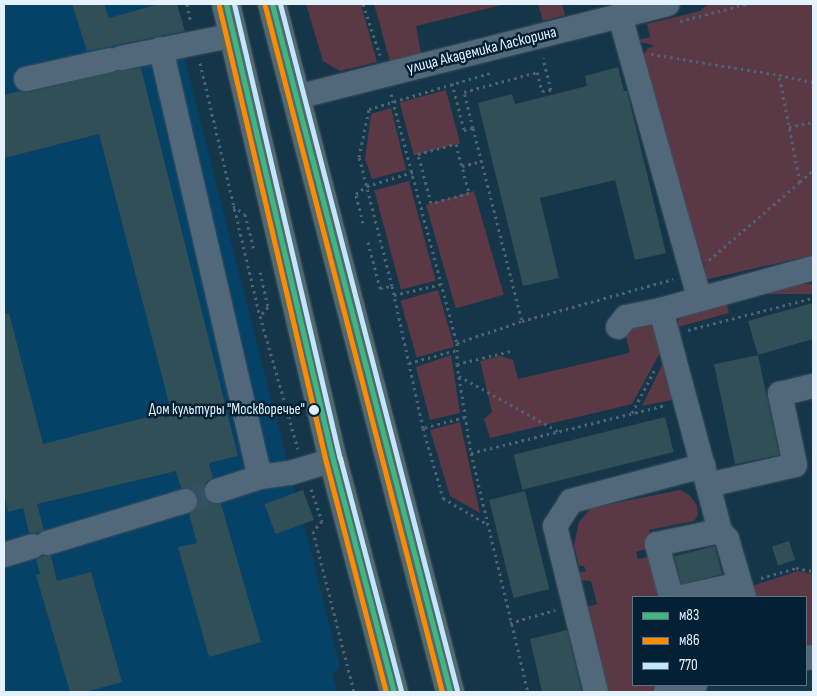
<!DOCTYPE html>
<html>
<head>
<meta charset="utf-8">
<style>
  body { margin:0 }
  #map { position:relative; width:817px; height:696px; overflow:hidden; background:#153548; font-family:"Sofia Sans Condensed",sans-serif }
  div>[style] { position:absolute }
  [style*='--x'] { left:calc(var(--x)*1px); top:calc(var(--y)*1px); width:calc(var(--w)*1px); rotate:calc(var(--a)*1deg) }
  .built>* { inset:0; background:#044267 }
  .green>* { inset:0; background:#5a3945; transform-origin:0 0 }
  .building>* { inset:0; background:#304f56; transform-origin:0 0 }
  .minor-tunnel>* { height:24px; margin-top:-12px; transform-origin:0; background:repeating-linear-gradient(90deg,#345163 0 24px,transparent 0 36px) }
  .path>* { height:3px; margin-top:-1.5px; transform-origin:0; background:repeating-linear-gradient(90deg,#4d6372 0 2.5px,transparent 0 6.5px) }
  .roads { filter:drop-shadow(0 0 1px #3d505d) drop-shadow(0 0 1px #3d505d) }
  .minor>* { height:24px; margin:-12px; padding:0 12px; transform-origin:12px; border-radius:12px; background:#506879 }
  .major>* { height:28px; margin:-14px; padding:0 14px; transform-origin:14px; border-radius:14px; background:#52696e }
  .bus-1>* { height:5px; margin:-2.5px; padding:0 2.5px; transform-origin:2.5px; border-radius:2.5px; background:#40b781 }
  .bus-2>* { height:5px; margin:-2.5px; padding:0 2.5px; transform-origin:2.5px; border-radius:2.5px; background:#ff8b00 }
  .bus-3>* { height:5px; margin:-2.5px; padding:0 2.5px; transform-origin:2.5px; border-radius:2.5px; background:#c2e6ff }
  .dots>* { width:14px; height:14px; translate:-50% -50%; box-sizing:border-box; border:2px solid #042034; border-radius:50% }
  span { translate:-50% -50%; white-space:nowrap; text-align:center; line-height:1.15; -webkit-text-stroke:5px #042034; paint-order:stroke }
  .bus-label { font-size:15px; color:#e4f2fd }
  .right { translate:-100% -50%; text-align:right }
  .street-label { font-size:16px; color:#e4f2fd }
  .frame { position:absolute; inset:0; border:5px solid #e4f2fd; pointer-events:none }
  .legend { position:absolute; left:632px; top:596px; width:175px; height:90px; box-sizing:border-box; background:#042034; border:1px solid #5e7484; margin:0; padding:6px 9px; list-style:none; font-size:15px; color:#e4f2fd }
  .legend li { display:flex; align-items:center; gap:10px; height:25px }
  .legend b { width:25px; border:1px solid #5e7484 }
</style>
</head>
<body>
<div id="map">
  <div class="built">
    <i style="clip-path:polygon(4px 4px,177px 4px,185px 31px,178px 33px,181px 46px,295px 492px,303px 490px,314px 520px,304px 524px,340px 667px,332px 673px,337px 692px,4px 692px)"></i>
  </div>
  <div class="green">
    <i style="clip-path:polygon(306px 4px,361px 4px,377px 62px,340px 71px,323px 61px)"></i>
    <i style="clip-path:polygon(374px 4px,506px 4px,416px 26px,422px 58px,391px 65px)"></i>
    <i style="clip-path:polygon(538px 4px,562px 4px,565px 15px,543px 21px)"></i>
    <i style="clip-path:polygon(708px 4px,813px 4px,813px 255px,704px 280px,702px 270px,705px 267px,701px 257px,696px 261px,642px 58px,648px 48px,653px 47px,653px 45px,635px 41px,650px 37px,647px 24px,700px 11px)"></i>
    <i style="left:446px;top:90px;width:55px;height:48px;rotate:75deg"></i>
    <i style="clip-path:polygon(391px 108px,406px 170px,372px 179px,365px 159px,371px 114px)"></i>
    <i style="left:409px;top:181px;width:103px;height:36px;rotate:75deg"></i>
    <i style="left:474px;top:191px;width:108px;height:50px;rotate:74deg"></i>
    <i style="left:813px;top:284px;width:10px;height:60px;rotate:90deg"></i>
    <i style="left:438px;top:290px;width:59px;height:39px;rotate:74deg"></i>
    <i style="clip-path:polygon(727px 303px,729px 313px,678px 327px,678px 320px,684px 316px)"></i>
    <i style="clip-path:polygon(648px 323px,655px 327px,661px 351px,632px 404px,490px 438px,484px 419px,492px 412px,480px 361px,501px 356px,513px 360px,518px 379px,625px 354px,630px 352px,625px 333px,629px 329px)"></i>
    <i style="clip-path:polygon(668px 353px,681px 398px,642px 406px)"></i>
    <i style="clip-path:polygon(451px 355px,460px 413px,430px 420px,416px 367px)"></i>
    <i style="clip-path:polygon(460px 422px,480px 513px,450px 496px,430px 430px)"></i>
    <i style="clip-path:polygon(680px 490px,689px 495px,697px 505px,698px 515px,694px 521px,649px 530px,652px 547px,636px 552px,638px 559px,654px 556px,663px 597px,633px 597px,633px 685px,683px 685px,658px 692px,609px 692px,587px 607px,597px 604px,591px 581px,580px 580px,578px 573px,586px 571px,584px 566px,579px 566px,574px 545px,579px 522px,591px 508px)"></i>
    <i style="clip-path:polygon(798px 571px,813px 574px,813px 653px,806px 654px,806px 597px,748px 597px,746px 588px)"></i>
  </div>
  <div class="building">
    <i style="clip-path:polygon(72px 4px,104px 4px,109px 18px,159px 4px,177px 4px,185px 31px,87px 51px)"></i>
    <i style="clip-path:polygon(618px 67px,624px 91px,627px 91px,666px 253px,635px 260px,615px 180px,540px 198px,559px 278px,523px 286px,478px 103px,512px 94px,515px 104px,587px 86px,585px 76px)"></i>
    <i style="clip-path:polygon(141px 68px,238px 456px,209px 463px,213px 478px,206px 482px,204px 495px,208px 502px,221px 504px,261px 642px,209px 657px,178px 547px,197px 543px,189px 514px,195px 510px,198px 497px,194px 491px,188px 488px,181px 488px,176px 471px,37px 504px,44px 530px,37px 533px,29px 533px,23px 508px,8px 512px,4px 495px,4px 314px,9px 313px,43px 444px,171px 411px,99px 134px,4px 158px,4px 95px,20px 91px,29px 92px,117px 71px)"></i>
    <i style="clip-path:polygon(813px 303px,813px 339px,758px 355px,748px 321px)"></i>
    <i style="left:758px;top:355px;width:102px;height:45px;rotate:78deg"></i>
    <i style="left:665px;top:417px;width:36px;height:156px;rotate:76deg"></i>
    <i style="left:303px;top:490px;width:32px;height:41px;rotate:70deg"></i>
    <i style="left:525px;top:491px;width:101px;height:37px;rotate:76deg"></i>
    <i style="left:789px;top:541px;width:20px;height:18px;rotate:72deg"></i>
    <i style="left:715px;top:546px;width:29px;height:42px;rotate:76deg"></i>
    <i style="clip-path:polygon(43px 556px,51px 556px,57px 581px,91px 572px,122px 682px,85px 692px,70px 692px,36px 575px,40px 574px,36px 559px)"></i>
    <i style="clip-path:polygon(567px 630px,582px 692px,542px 692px,530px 639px)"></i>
  </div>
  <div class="minor-tunnel">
    <i style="--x:185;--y:501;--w:34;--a:-17"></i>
  </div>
  <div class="path">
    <i style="--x:187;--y:4;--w:19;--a:78"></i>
    <i style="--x:363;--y:4;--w:54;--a:71.6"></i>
    <i style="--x:680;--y:21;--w:69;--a:-14.2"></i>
    <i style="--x:651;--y:54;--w:130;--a:9.3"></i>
    <i style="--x:200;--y:63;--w:260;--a:76.7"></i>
    <i style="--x:260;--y:316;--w:138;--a:74.1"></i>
    <i style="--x:452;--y:83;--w:49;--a:75.7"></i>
    <i style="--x:464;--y:130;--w:9;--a:-13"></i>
    <i style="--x:473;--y:128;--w:37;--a:-104"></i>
    <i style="--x:464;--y:92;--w:76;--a:-15.3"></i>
    <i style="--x:537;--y:72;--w:20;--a:75"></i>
    <i style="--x:542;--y:91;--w:9;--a:-6"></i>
    <i style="--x:551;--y:90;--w:33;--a:-104"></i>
    <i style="--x:391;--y:94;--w:258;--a:75.2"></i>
    <i style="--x:457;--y:343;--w:21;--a:90"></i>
    <i style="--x:457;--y:364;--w:90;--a:81.1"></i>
    <i style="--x:471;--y:453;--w:246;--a:76.6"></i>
    <i style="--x:789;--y:127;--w:25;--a:-12"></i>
    <i style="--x:473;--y:128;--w:199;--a:75.8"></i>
    <i style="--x:456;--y:144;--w:51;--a:75.1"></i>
    <i style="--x:469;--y:193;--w:39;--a:165"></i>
    <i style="--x:431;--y:203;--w:51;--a:-104.9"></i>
    <i style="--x:418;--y:154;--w:39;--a:-15"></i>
    <i style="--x:462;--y:166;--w:21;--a:-14"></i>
    <i style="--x:800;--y:182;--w:18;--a:-43"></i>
    <i style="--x:233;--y:206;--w:14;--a:34"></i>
    <i style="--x:245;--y:214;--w:38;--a:76"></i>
    <i style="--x:363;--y:223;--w:30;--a:-104"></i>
    <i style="--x:356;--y:194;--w:14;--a:-36"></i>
    <i style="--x:367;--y:186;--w:48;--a:-16.9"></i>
    <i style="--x:368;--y:242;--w:48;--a:75.4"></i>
    <i style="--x:380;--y:288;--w:12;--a:-9"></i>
    <i style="--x:709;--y:260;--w:120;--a:-40.6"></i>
    <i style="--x:800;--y:182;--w:109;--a:-101.1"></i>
    <i style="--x:779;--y:75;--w:35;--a:12"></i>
    <i style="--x:260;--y:272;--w:36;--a:77"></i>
    <i style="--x:268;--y:307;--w:12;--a:132"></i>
    <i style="--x:394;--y:295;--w:49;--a:-12.9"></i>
    <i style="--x:688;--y:330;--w:129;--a:-14.4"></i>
    <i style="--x:457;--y:343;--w:69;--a:-18.7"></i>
    <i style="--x:522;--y:321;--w:157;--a:-15.5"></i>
    <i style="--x:409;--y:363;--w:50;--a:-15.2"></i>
    <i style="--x:457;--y:364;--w:56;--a:-13.5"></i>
    <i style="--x:459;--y:376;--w:113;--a:29.1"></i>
    <i style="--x:632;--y:413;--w:50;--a:-62.4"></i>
    <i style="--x:465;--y:417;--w:43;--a:165.3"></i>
    <i style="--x:423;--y:428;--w:145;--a:-102.3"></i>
    <i style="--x:392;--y:286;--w:133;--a:-104.3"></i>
    <i style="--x:359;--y:157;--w:49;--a:-78.2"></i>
    <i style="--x:369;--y:109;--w:129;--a:-16.6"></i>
    <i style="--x:423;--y:428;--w:73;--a:74.1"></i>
    <i style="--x:443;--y:498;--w:51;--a:30.6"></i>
    <i style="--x:471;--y:453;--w:201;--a:-13.8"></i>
    <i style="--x:311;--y:489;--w:34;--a:71"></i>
    <i style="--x:322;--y:521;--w:13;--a:132"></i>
    <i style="--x:313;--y:531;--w:166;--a:75.7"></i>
    <i style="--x:761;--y:578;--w:36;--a:-16"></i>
    <i style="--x:796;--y:568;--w:17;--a:10"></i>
    <i style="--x:510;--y:623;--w:47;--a:-16.1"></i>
  </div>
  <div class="roads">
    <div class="minor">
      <i style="--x:620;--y:16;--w:292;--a:74.3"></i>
      <i style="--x:161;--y:49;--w:439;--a:77"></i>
      <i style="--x:121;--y:58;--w:116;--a:-11.4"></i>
      <i style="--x:26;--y:79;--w:86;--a:-12.7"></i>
      <i style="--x:297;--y:97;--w:382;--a:-14.1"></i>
      <i style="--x:661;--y:310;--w:181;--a:75"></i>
      <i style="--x:708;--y:485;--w:89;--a:-12.9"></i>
      <i style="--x:795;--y:465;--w:73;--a:-101.9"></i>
      <i style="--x:780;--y:394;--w:34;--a:-14"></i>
      <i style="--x:618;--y:327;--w:13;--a:-51"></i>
      <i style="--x:626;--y:317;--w:36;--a:-11"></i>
      <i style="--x:661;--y:310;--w:158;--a:-15.4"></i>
      <i style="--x:708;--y:485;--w:48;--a:75.4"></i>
      <i style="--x:720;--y:531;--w:11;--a:49"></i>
      <i style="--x:727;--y:539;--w:60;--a:73.7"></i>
      <i style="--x:217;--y:491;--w:45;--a:-18"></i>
      <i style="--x:260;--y:477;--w:30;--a:-8"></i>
      <i style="--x:290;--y:473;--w:45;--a:-16.8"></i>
      <i style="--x:47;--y:543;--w:144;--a:-16.9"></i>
      <i style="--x:4;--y:555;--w:30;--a:-17"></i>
      <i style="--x:671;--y:597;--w:55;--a:-104.8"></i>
      <i style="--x:657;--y:544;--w:64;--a:-11.7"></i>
      <i style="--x:682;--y:597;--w:59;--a:-12.6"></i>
      <i style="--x:806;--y:658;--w:7;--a:-8"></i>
      <i style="--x:596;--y:692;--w:171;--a:-103.9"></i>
      <i style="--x:555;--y:526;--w:30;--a:-57"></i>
      <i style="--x:571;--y:501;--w:137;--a:-14.9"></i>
      <i style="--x:666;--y:692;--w:30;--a:-14"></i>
    </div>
    <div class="major">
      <i style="--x:226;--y:4;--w:468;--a:76.8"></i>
      <i style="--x:333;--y:460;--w:240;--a:75.3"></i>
      <i style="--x:272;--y:4;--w:711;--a:75.49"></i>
    </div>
  </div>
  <div class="bus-1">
    <i style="--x:226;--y:4;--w:468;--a:76.8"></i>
    <i style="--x:333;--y:460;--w:240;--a:75.3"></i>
    <i style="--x:272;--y:4;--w:711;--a:75.49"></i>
  </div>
  <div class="bus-2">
    <i style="--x:219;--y:6;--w:468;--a:76.8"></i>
    <i style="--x:326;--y:462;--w:238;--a:75.4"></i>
    <i style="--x:265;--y:6;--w:708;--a:75.53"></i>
  </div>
  <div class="bus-3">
    <i style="--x:234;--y:4;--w:466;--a:76.9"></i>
    <i style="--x:340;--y:458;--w:240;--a:75.3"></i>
    <i style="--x:280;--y:4;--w:708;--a:75.53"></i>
  </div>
  <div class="dots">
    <i style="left:314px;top:410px;background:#e4f2fd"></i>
  </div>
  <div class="bus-label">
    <span class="right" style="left:305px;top:410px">Дом культуры "Москворечье"</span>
  </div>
  <div class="street-label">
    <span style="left:482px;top:51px;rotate:-14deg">улица Академика Ласкорина</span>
  </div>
  <div class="frame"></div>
  <ul class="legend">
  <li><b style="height:6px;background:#40b781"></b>м83</li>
  <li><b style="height:6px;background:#ff8b00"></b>м86</li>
  <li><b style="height:6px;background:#c2e6ff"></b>770</li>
  </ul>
</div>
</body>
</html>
